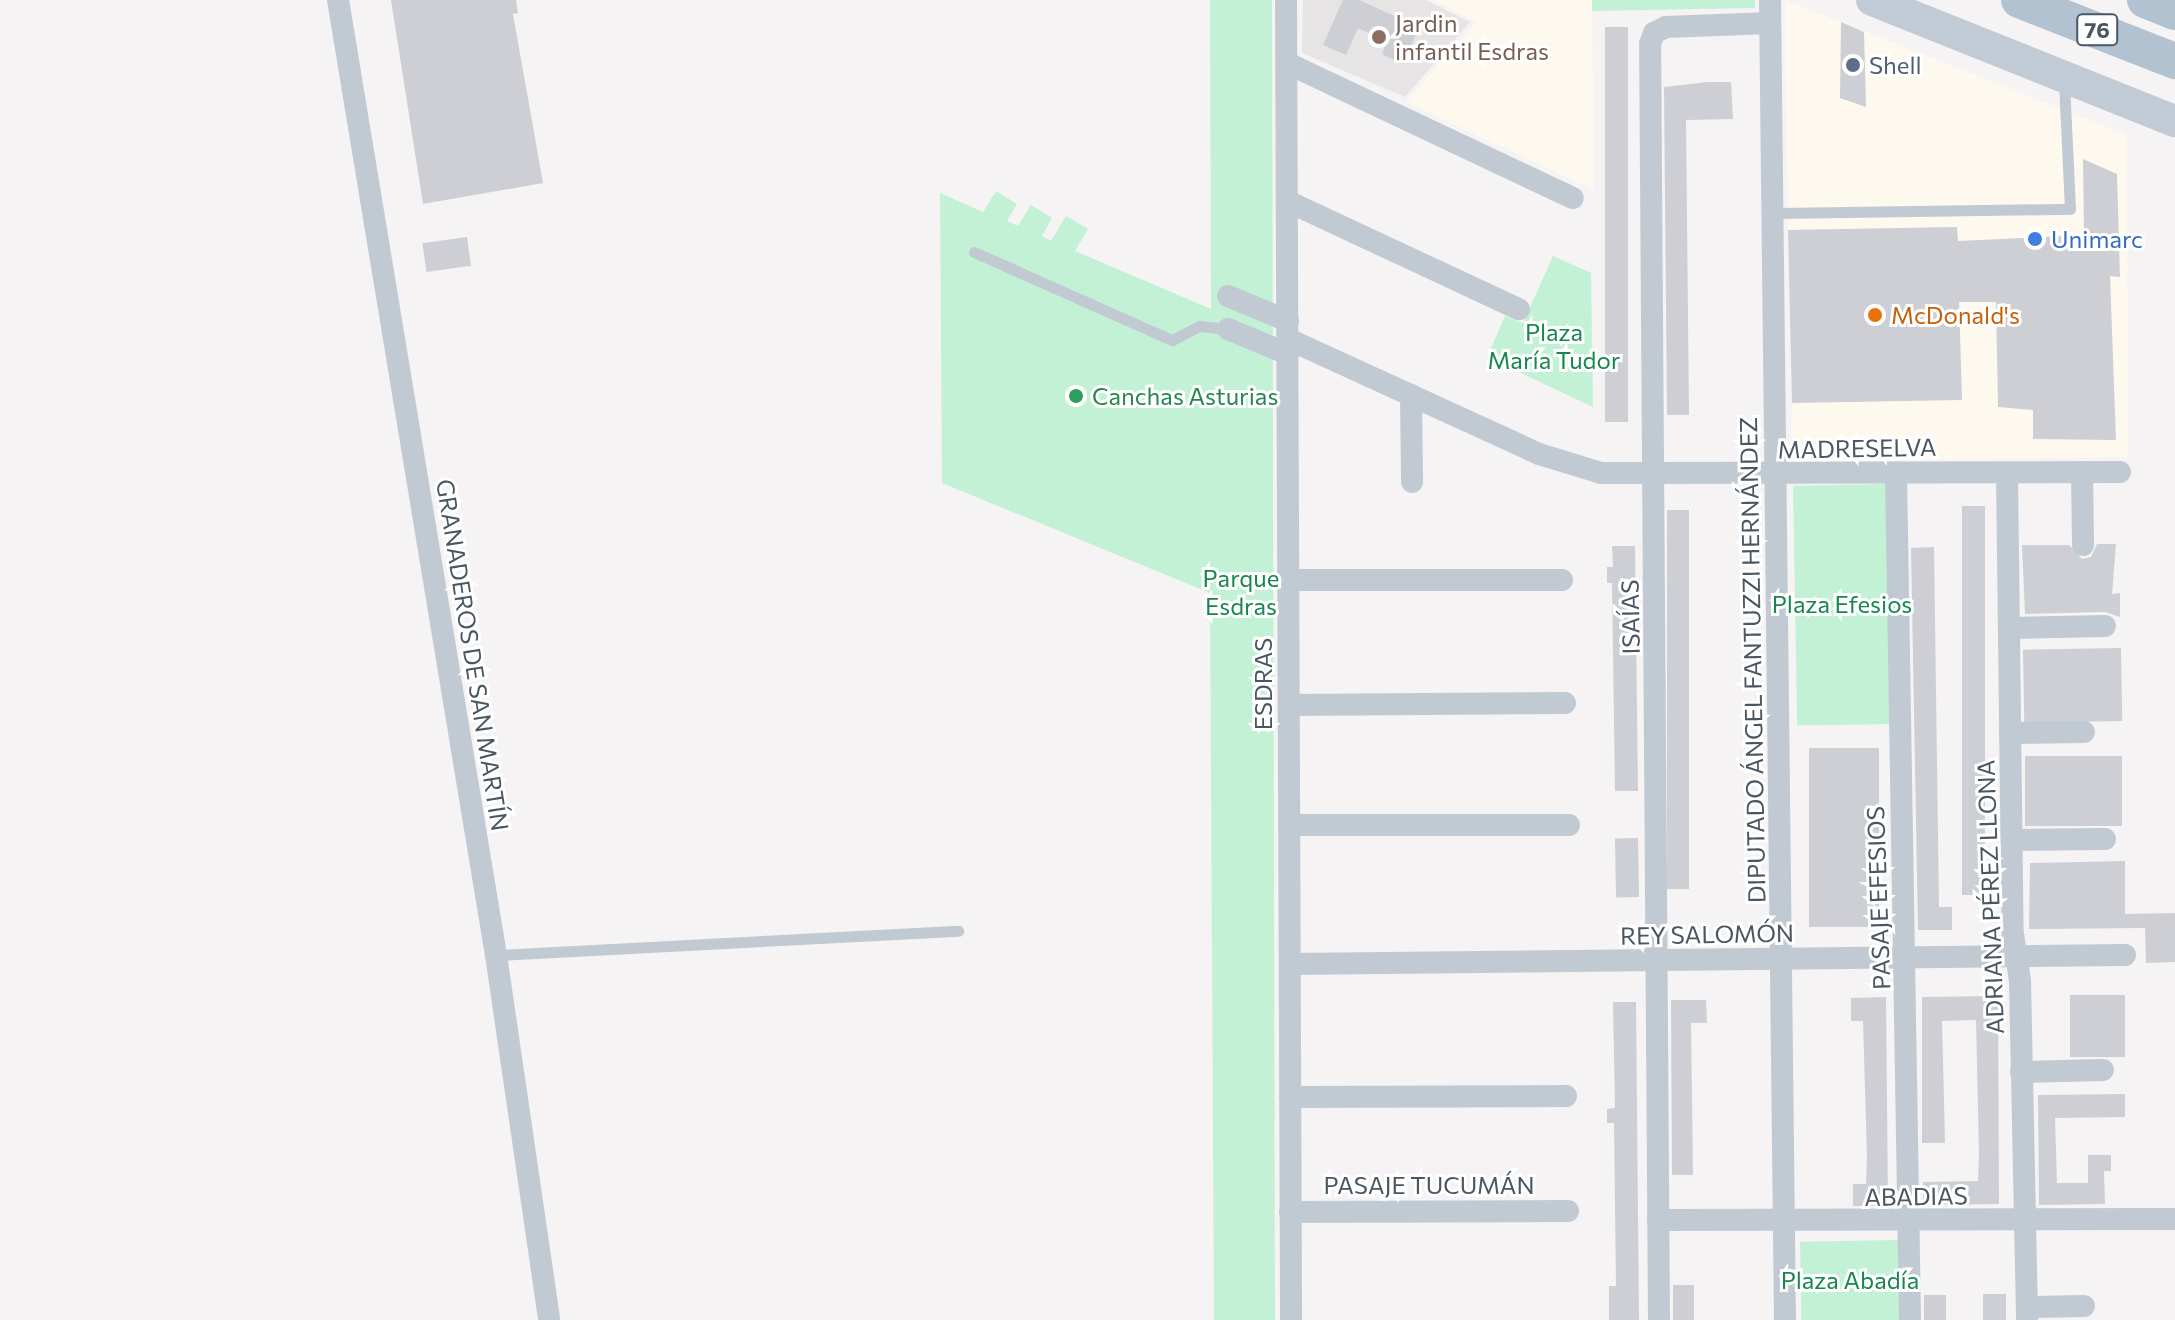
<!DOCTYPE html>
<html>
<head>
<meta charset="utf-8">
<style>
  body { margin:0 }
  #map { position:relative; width:2175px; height:1320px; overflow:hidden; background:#f5f3f3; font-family:Commissioner,sans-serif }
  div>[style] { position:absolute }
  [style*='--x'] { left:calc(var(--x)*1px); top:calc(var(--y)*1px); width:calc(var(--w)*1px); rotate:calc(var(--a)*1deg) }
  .commercial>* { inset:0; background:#fdf9ef }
  .education>* { inset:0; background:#e6e4e5 }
  .green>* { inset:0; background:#c3f1d5; transform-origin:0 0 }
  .building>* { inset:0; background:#cdcfd5; transform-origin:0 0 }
  .lane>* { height:11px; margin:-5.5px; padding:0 5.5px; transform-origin:5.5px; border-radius:5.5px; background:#c1cad2 }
  .street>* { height:22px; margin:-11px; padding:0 11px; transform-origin:11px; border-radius:11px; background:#c1cad2 }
  .secondary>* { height:32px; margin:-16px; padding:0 16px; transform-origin:16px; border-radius:16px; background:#c1cbd6 }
  .primary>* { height:36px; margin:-18px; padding:0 18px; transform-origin:18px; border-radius:18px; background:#b3c2d1 }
  .dots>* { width:22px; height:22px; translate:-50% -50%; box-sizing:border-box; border:4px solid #fff; border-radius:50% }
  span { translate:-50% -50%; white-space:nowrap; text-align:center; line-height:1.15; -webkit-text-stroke:6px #fff; paint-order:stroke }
  .shield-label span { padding:2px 6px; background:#fff; border:2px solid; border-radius:6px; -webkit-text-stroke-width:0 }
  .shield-label { font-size:22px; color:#4a5661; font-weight:700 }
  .education-label { font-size:24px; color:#785e54 }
  .left { translate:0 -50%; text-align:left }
  .service-label { font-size:24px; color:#4e5e75 }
  .shop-label { font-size:24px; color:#366cbe }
  .food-label { font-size:24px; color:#c56008 }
  .park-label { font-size:24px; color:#17864f }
  .leisure-label { font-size:24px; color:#27864d }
  .street-label { font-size:24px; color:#4a5661 }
</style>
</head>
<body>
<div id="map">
  <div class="commercial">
    <i style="clip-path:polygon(1434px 0,1592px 0,1594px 190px,1406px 102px,1476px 22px)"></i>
    <i style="clip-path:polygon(1785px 0,2127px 135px,2128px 457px,1791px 462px,1792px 403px,1962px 399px,1957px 227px,1788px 230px)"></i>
  </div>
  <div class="education">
    <i style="clip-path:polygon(1303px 0,1426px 0,1470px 22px,1405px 97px,1302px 53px)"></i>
  </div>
  <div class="green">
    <i style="clip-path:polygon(1210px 0,1272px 0,1275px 1320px,1214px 1320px,1210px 593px,942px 483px,940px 193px,983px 212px,996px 191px,1017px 204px,1007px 221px,1018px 226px,1031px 205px,1052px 218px,1042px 236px,1051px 241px,1066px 216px,1088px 229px,1075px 251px,1211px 309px)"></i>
    <i style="clip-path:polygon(1592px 0,1755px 0,1755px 8px,1592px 11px)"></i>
    <i style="clip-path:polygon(1553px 256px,1591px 273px,1593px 407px,1487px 357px,1505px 316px,1523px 323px)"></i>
    <i style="left:1887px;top:484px;width:240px;height:94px;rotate:89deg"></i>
    <i style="left:1900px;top:1240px;width:80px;height:100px;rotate:89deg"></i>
  </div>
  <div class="building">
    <i style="clip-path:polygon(391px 0,516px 0,518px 13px,513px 14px,543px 183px,423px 204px)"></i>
    <i style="clip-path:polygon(1343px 0,1359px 0,1419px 27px,1403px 64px,1382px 54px,1387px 41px,1358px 28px,1346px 55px,1323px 45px)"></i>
    <i style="clip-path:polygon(1841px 22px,1864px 32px,1866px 107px,1840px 98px)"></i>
    <i style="left:1605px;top:27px;width:23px;height:395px"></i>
    <i style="clip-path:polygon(1708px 82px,1731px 82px,1733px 119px,1686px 120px,1689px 415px,1667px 415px,1664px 87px)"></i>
    <i style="clip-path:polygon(2083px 159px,2117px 174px,2120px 277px,2110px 276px,2116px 440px,2033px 439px,2033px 410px,1998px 407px,1996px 302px,1959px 302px,1962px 400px,1792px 403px,1788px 230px,1957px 227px,1958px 241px,2084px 235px)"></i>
    <i style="left:467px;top:237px;width:29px;height:45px;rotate:82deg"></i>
    <i style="left:1962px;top:506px;width:23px;height:389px"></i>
    <i style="left:1667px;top:510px;width:22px;height:379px"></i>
    <i style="clip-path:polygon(2097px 544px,2116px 544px,2112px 594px,2120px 593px,2120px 617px,2105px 612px,2025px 614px,2022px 545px,2069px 545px,2082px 559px,2091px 557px)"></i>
    <i style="clip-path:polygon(1612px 546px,1635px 546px,1638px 791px,1615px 791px,1612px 583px,1607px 583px,1607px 567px,1613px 567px)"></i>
    <i style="clip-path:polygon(1934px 547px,1939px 907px,1952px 907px,1952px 930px,1918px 930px,1911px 548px)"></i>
    <i style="left:2121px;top:648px;width:73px;height:98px;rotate:89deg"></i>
    <i style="left:1809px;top:748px;width:70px;height:179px"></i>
    <i style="left:2025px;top:756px;width:97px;height:70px"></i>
    <i style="left:1638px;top:838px;width:59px;height:23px;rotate:89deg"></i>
    <i style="clip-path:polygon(2125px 861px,2125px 914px,2175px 913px,2175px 962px,2146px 963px,2145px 928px,2029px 929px,2030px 863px)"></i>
    <i style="left:2070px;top:995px;width:55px;height:62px"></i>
    <i style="clip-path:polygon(1998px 996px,1999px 1204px,1923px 1205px,1923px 1182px,1978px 1181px,1979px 1155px,1976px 1020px,1942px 1021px,1945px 1143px,1922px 1143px,1922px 997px)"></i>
    <i style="clip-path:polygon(1886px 997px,1888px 1206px,1853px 1206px,1853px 1184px,1866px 1184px,1867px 1157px,1863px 1021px,1851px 1021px,1851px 998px)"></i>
    <i style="clip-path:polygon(1671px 1000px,1706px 1000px,1707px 1023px,1691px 1023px,1693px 1175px,1672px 1175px)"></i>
    <i style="clip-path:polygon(1613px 1002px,1636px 1002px,1639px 1320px,1609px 1320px,1609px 1286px,1616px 1286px,1614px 1123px,1607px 1123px,1607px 1109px,1615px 1108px)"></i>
    <i style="clip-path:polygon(2125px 1094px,2125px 1117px,2055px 1118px,2057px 1183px,2088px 1183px,2088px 1155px,2111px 1155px,2111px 1171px,2104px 1171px,2105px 1204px,2039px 1205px,2038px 1095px)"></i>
    <i style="left:1673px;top:1285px;width:21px;height:35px"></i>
    <i style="left:2006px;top:1294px;width:26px;height:23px;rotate:90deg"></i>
    <i style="left:1946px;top:1295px;width:25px;height:22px;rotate:90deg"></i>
  </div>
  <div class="lane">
    <i style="--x:1773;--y:213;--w:297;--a:-0.8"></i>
    <i style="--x:2070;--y:209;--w:128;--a:-92.7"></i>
    <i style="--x:974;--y:252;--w:217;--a:24"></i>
    <i style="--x:1172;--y:340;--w:31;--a:-27"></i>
    <i style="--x:1200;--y:326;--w:28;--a:6"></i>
    <i style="--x:496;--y:955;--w:463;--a:-3"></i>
  </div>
  <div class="street">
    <i style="--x:338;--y:0;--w:968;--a:80.61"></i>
    <i style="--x:496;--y:955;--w:369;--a:81.7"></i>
    <i style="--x:1286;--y:0;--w:1320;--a:89.78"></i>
    <i style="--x:1770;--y:0;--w:1320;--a:89.35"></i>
    <i style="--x:1287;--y:63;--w:316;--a:25.3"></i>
    <i style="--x:1287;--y:201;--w:256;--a:25"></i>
    <i style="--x:1228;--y:296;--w:65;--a:22.6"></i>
    <i style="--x:1228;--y:329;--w:65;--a:22.6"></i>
    <i style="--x:1288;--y:339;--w:276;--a:24.6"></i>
    <i style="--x:1539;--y:454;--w:65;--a:17"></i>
    <i style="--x:1601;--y:473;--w:519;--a:-0.11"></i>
    <i style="--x:1411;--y:395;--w:87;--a:89.3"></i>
    <i style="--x:2082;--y:472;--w:73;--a:89.2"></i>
    <i style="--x:2007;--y:473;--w:461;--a:89.3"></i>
    <i style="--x:2013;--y:934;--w:48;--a:81.5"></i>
    <i style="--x:2020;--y:981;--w:339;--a:88.8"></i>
    <i style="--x:1896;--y:474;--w:846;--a:89.05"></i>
    <i style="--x:1289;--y:580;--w:273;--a:0"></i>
    <i style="--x:2009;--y:628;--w:96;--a:-1.2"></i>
    <i style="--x:1289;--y:705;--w:276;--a:-0.4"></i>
    <i style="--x:2010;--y:733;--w:74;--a:-0.8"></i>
    <i style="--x:1289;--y:825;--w:280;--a:0"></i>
    <i style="--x:2012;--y:840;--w:93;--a:-0.6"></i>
    <i style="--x:1290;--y:964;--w:835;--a:-0.62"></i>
    <i style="--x:2021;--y:1072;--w:82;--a:-1.4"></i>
    <i style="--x:1290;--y:1097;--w:276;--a:-0.2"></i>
    <i style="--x:1290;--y:1212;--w:278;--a:-0.2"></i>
    <i style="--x:1658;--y:1220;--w:517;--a:-0.11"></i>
    <i style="--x:2027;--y:1307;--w:57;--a:-1"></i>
    <i style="--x:1659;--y:1320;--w:1276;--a:-90.4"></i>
    <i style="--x:1650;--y:44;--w:12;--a:-70"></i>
    <i style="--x:1654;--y:33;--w:13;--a:-27"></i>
    <i style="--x:1666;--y:27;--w:104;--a:-2.2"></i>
  </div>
  <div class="secondary">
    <i style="--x:1872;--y:0;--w:326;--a:21.8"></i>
  </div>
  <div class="primary">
    <i style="--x:2019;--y:0;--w:168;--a:21.4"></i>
    <i style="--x:2145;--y:0;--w:32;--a:22"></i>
  </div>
  <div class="dots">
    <i style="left:1379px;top:37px;background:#8d6e63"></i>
    <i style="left:1853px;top:65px;background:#5c6f8a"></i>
    <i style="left:2035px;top:239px;background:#3f7fe0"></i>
    <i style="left:1875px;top:315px;background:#e8710a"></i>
    <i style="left:1076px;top:396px;background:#2e9e5b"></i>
  </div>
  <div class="shield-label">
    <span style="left:2097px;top:30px">76</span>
  </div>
  <div class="education-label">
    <span class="left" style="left:1395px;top:37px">Jardin<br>infantil Esdras</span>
  </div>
  <div class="service-label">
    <span class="left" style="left:1869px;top:65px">Shell</span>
  </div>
  <div class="shop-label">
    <span class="left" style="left:2051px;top:239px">Unimarc</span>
  </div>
  <div class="food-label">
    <span class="left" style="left:1891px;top:315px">McDonald's</span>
  </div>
  <div class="park-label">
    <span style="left:1554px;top:346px">Plaza<br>María Tudor</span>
    <span style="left:1241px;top:592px">Parque<br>Esdras</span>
    <span style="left:1842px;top:604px">Plaza Efesios</span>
    <span style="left:1850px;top:1280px">Plaza Abadía</span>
  </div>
  <div class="leisure-label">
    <span class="left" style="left:1092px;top:396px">Canchas Asturias</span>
  </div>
  <div class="street-label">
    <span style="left:1857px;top:448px;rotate:-1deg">MADRESELVA</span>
    <span style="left:1630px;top:617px;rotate:-91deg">ISAÍAS</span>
    <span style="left:473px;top:655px;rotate:81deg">GRANADEROS DE SAN MARTÍN</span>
    <span style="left:1752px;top:660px;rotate:-91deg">DIPUTADO ÁNGEL FANTUZZI HERNÁNDEZ</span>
    <span style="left:1263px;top:684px;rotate:-90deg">ESDRAS</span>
    <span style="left:1990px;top:897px;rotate:-92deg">ADRIANA PÉREZ LLONA</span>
    <span style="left:1878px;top:898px;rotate:-92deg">PASAJE EFESIOS</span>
    <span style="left:1707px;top:934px;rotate:-1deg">REY SALOMÓN</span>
    <span style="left:1429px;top:1185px">PASAJE TUCUMÁN</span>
    <span style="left:1916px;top:1196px;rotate:-1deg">ABADIAS</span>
  </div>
</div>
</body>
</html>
